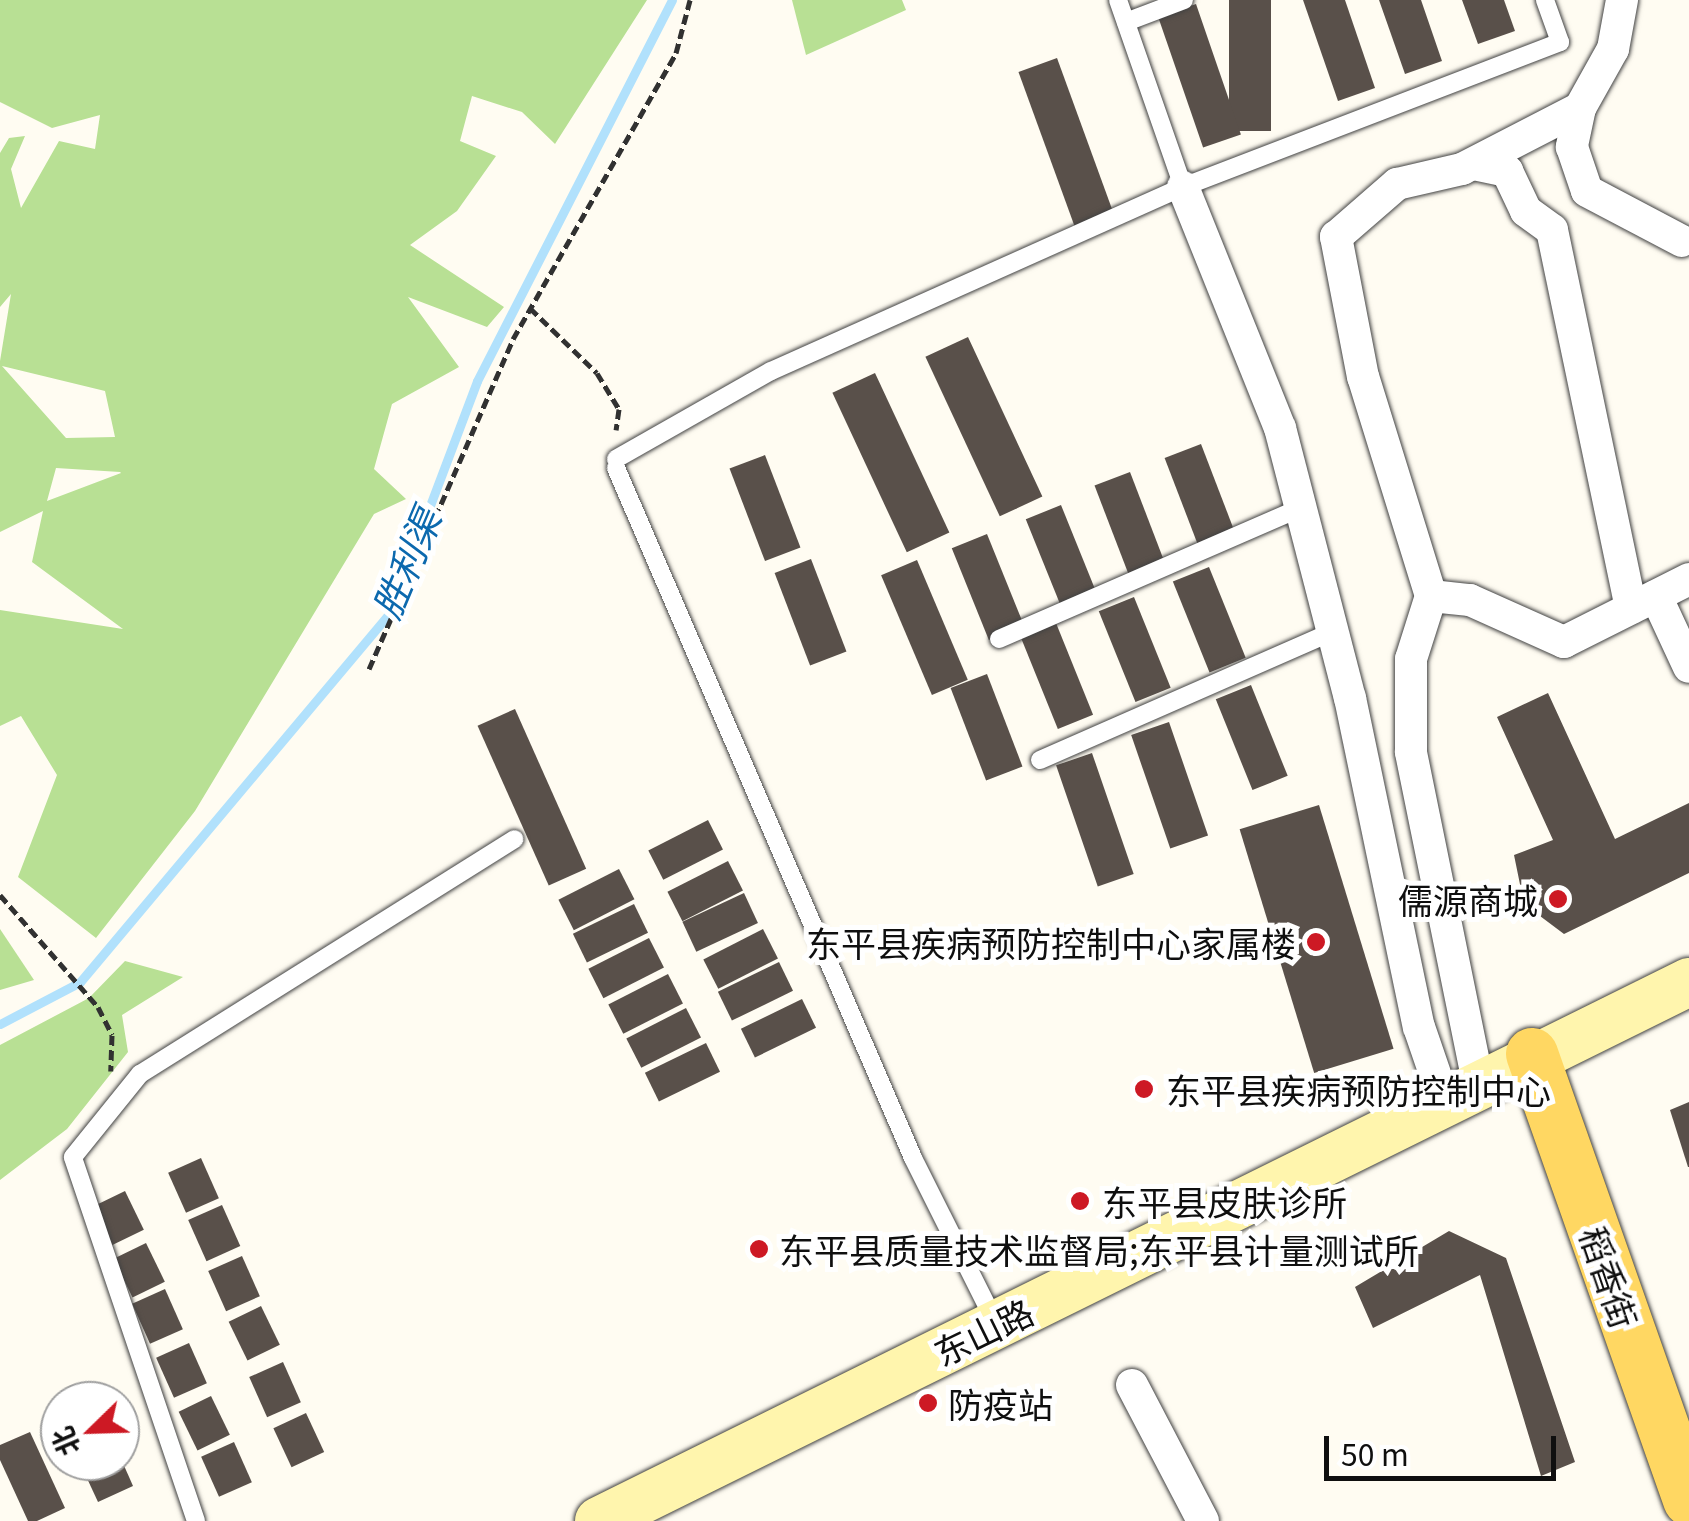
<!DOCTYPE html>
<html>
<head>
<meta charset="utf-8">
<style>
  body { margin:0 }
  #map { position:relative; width:1689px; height:1521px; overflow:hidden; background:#fffcf2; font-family:Georgia,"Noto Sans SC",serif }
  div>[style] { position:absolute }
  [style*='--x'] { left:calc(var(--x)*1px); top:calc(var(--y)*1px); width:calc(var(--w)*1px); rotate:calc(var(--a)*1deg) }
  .forest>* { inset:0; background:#b8e094 }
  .stream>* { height:9px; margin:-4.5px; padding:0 4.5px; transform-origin:4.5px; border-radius:4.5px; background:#b1e1fc }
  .building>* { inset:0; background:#59504a; transform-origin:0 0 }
  .path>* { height:5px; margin-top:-2.5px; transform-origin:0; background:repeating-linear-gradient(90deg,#313131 0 10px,transparent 0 15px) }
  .roads { filter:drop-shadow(0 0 2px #424242) drop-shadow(0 0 2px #424242) }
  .lane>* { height:18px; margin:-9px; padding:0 9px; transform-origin:9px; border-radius:9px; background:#fff }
  .street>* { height:32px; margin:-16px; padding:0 16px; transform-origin:16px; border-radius:16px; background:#fff }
  .secondary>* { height:48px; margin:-24px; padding:0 24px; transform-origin:24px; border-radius:24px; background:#fff5ad }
  .primary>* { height:52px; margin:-26px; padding:0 26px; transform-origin:26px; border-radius:26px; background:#ffd762 }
  .dots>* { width:28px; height:28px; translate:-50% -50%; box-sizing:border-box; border:5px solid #fff; border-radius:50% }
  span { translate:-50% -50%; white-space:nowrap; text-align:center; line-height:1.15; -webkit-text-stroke:10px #fff; paint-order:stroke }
  .poi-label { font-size:35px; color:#0f0f0f }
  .right { translate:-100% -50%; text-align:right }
  .left { translate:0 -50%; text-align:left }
  .street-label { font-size:35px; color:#0f0f0f }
  .water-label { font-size:38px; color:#0c69ae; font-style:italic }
  .north { position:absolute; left:40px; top:1381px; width:100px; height:100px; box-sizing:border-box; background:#fff; border:2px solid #9f9f9f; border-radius:50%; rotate:247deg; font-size:28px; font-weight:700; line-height:40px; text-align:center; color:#0f0f0f }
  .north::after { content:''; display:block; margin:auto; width:35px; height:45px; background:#cd1924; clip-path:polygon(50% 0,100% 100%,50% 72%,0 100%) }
  .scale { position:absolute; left:1324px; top:1436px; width:232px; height:45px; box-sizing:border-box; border:5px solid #0f0f0f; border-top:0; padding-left:12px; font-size:30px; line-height:35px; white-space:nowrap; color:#0f0f0f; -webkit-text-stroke:8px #fff; paint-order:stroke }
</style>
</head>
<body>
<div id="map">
  <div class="forest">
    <i style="clip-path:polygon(evenodd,0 0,647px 0,555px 144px,522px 112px,472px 96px,460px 141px,496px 156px,457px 211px,410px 245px,504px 307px,487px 327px,408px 297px,459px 367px,392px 404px,374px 469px,406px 499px,374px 514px,195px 811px,96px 938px,18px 877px,57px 775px,21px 716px,0 726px,0 610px,123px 629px,32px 562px,43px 511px,0 532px,0 361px,11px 294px,0 307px,0 153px,9px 138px,25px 136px,11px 169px,21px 208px,59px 141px,95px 149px,100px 115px,52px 128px,0 102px,0 0,2px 366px,105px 391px,115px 437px,66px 438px,2px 366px,0 0,56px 468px,120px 472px,121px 473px,47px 501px,56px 468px)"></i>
    <i style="clip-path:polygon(792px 0,902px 0,906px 10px,806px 55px)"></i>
    <i style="clip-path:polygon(0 929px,34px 980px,0 990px)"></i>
    <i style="clip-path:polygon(125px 961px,183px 977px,122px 1015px,128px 1052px,67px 1129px,0 1180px,0 1045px,89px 998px)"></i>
  </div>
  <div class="stream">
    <i style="--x:0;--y:1024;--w:90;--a:-27.7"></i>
    <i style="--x:80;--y:982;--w:481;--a:-50"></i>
    <i style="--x:389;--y:614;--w:249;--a:-69.3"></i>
    <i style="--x:477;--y:381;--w:428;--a:-62.9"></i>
  </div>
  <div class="building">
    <i style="left:1229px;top:0;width:42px;height:131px"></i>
    <i style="clip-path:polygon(1303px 0,1345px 0,1375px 88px,1338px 101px)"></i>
    <i style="clip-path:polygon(1379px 0,1421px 0,1442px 61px,1405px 74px)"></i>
    <i style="clip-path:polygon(1462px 0,1504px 0,1515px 31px,1478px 44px)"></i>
    <i style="left:1196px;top:4px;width:138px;height:40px;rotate:71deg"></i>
    <i style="left:1057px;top:58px;width:164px;height:41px;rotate:70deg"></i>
    <i style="left:968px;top:337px;width:176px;height:47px;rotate:65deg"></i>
    <i style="left:875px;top:373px;width:176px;height:47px;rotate:65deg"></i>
    <i style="left:1201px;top:444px;width:99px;height:39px;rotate:69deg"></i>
    <i style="left:765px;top:455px;width:99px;height:38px;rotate:69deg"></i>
    <i style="left:1130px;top:472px;width:99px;height:38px;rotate:69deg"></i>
    <i style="left:1061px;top:505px;width:99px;height:38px;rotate:68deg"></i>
    <i style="left:987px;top:534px;width:99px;height:38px;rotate:68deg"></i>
    <i style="left:811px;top:559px;width:99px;height:39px;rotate:69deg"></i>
    <i style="left:917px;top:560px;width:130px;height:39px;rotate:67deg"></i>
    <i style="left:1209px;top:567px;width:98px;height:39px;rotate:68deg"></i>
    <i style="left:1134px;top:597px;width:98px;height:38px;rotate:68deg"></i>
    <i style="left:1056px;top:623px;width:99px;height:38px;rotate:68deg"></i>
    <i style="left:987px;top:674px;width:99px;height:39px;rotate:69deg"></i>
    <i style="left:1251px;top:685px;width:98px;height:38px;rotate:68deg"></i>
    <i style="clip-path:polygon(1548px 693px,1615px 839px,1689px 803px,1689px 873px,1564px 934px,1524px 904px,1514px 855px,1553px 840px,1497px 717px)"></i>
    <i style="left:515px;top:709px;width:175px;height:41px;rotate:66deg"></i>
    <i style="left:1169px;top:722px;width:120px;height:40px;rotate:71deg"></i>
    <i style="left:1092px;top:753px;width:128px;height:38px;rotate:71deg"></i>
    <i style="left:1319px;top:805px;width:255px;height:83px;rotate:73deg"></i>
    <i style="left:708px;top:820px;width:33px;height:67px;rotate:63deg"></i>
    <i style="left:728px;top:861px;width:33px;height:68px;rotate:63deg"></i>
    <i style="left:619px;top:869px;width:34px;height:68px;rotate:63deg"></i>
    <i style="left:744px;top:893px;width:33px;height:68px;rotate:65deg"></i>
    <i style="left:634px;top:904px;width:32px;height:68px;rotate:64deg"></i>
    <i style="left:763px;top:929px;width:33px;height:67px;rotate:63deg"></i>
    <i style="left:649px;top:938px;width:33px;height:68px;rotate:63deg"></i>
    <i style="left:779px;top:962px;width:32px;height:68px;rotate:64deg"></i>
    <i style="left:668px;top:974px;width:33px;height:67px;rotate:63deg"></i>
    <i style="left:802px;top:999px;width:32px;height:68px;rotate:64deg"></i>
    <i style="left:686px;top:1008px;width:33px;height:67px;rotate:63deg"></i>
    <i style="left:706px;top:1043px;width:32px;height:68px;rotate:64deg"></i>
    <i style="clip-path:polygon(1689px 1102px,1689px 1167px,1688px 1167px,1670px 1110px)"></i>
    <i style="left:201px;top:1158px;width:44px;height:36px;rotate:66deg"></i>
    <i style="left:125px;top:1191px;width:43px;height:35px;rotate:64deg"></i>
    <i style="left:222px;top:1205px;width:45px;height:37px;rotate:66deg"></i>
    <i style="clip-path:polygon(1449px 1231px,1506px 1258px,1575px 1462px,1541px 1476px,1480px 1275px,1373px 1328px,1355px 1287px)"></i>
    <i style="left:146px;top:1243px;width:43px;height:36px;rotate:64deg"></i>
    <i style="left:242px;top:1256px;width:44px;height:37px;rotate:66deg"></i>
    <i style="left:165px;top:1289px;width:44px;height:36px;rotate:66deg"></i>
    <i style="left:261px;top:1306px;width:43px;height:36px;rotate:64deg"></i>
    <i style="left:189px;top:1343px;width:44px;height:36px;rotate:66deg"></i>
    <i style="left:283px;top:1362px;width:44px;height:37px;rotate:66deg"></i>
    <i style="left:211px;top:1396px;width:43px;height:36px;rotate:64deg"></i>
    <i style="left:306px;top:1413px;width:43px;height:36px;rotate:65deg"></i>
    <i style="clip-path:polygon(30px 1432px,65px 1508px,37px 1521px,28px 1521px,0 1460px,0 1445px)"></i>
    <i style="left:234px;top:1442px;width:44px;height:36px;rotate:66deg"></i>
    <i style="clip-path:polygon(79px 1461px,122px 1461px,133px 1486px,98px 1502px)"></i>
  </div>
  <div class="path">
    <i style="--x:530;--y:308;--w:93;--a:44.1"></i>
    <i style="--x:597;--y:373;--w:42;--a:58.6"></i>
    <i style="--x:619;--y:409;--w:21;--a:98"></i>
    <i style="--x:369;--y:669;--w:360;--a:-66.4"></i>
    <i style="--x:513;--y:339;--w:329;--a:-60.3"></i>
    <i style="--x:676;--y:53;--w:55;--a:-75.2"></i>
    <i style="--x:0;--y:895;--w:149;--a:48.8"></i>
    <i style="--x:98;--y:1007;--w:31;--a:63"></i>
    <i style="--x:112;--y:1035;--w:36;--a:92"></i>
  </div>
  <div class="roads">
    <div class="lane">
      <i style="--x:1118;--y:0;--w:198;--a:70.8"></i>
      <i style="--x:1126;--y:22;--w:62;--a:-20.8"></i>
      <i style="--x:616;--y:459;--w:178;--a:-29.6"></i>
      <i style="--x:771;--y:371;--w:451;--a:-24.1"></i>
      <i style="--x:1183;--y:187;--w:404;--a:-21"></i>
      <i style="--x:1560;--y:42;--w:45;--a:-109.7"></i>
      <i style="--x:616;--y:468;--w:751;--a:66.71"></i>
      <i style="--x:913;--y:1158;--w:186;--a:63.4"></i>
      <i style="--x:999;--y:639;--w:331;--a:-23.5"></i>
      <i style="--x:1040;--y:760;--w:321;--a:-23.7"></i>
      <i style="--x:196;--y:1521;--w:384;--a:-108.7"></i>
      <i style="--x:73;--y:1157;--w:107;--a:-51.1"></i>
      <i style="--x:140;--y:1074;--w:442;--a:-32.1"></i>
    </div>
    <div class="street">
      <i style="--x:1580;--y:108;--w:40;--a:102"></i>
      <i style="--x:1572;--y:147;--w:46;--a:71.2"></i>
      <i style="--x:1587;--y:191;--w:107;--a:27.8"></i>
      <i style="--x:1474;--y:164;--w:34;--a:12"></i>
      <i style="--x:1507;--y:171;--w:44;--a:64.6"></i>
      <i style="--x:1526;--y:211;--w:32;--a:36"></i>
      <i style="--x:1552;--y:230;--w:386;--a:78.2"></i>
      <i style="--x:1183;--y:187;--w:260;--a:68.1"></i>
      <i style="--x:1280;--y:428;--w:279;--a:75.5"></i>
      <i style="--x:1350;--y:698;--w:336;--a:78.2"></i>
      <i style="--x:1419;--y:1027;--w:77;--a:71.1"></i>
      <i style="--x:1431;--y:596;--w:39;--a:6"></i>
      <i style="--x:1470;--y:600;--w:103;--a:24.1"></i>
      <i style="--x:1564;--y:642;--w:140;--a:-26.7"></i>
      <i style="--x:1656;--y:596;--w:78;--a:65.1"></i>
      <i style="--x:1478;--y:1082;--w:337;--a:-101.5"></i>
      <i style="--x:1411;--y:752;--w:93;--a:-90"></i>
      <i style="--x:1411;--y:659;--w:66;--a:-72.4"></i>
      <i style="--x:1431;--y:596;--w:229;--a:-107.2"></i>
      <i style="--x:1363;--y:377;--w:143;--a:-100.9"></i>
      <i style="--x:1336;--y:237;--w:81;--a:-41"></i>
      <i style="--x:1397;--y:184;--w:67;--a:-13"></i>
      <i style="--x:1462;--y:169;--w:133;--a:-27.3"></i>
      <i style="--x:1580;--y:108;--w:68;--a:-60.8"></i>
      <i style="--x:1613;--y:49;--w:50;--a:-79.6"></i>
      <i style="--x:1132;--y:1385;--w:153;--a:62.4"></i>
    </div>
    <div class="secondary">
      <i style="--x:599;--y:1521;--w:1216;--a:-26.31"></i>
    </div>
    <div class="primary">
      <i style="--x:1532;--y:1054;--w:473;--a:70.6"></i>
    </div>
  </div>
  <div class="dots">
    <i style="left:1558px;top:899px;background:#cd1924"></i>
    <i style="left:1316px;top:942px;background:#cd1924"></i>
    <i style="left:1144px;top:1089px;background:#cd1924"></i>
    <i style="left:1080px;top:1201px;background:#cd1924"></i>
    <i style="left:759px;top:1249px;background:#cd1924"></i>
    <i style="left:928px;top:1403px;background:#cd1924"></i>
  </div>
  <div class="poi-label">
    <span class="right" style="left:1538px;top:899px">儒源商城</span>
    <span class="right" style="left:1296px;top:942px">东平县疾病预防控制中心家属楼</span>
    <span class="left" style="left:1166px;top:1089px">东平县疾病预防控制中心</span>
    <span class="left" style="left:1102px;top:1201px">东平县皮肤诊所</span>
    <span class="left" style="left:779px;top:1249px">东平县质量技术监督局;东平县计量测试所</span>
    <span class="left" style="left:948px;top:1403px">防疫站</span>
  </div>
  <div class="street-label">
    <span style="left:1610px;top:1277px;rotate:71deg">稻香街</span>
    <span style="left:983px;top:1331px;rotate:-26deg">东山路</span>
  </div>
  <div class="water-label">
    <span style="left:405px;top:563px;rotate:-67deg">胜利渠</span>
  </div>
  <div class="north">北</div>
  <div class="scale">50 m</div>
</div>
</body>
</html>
